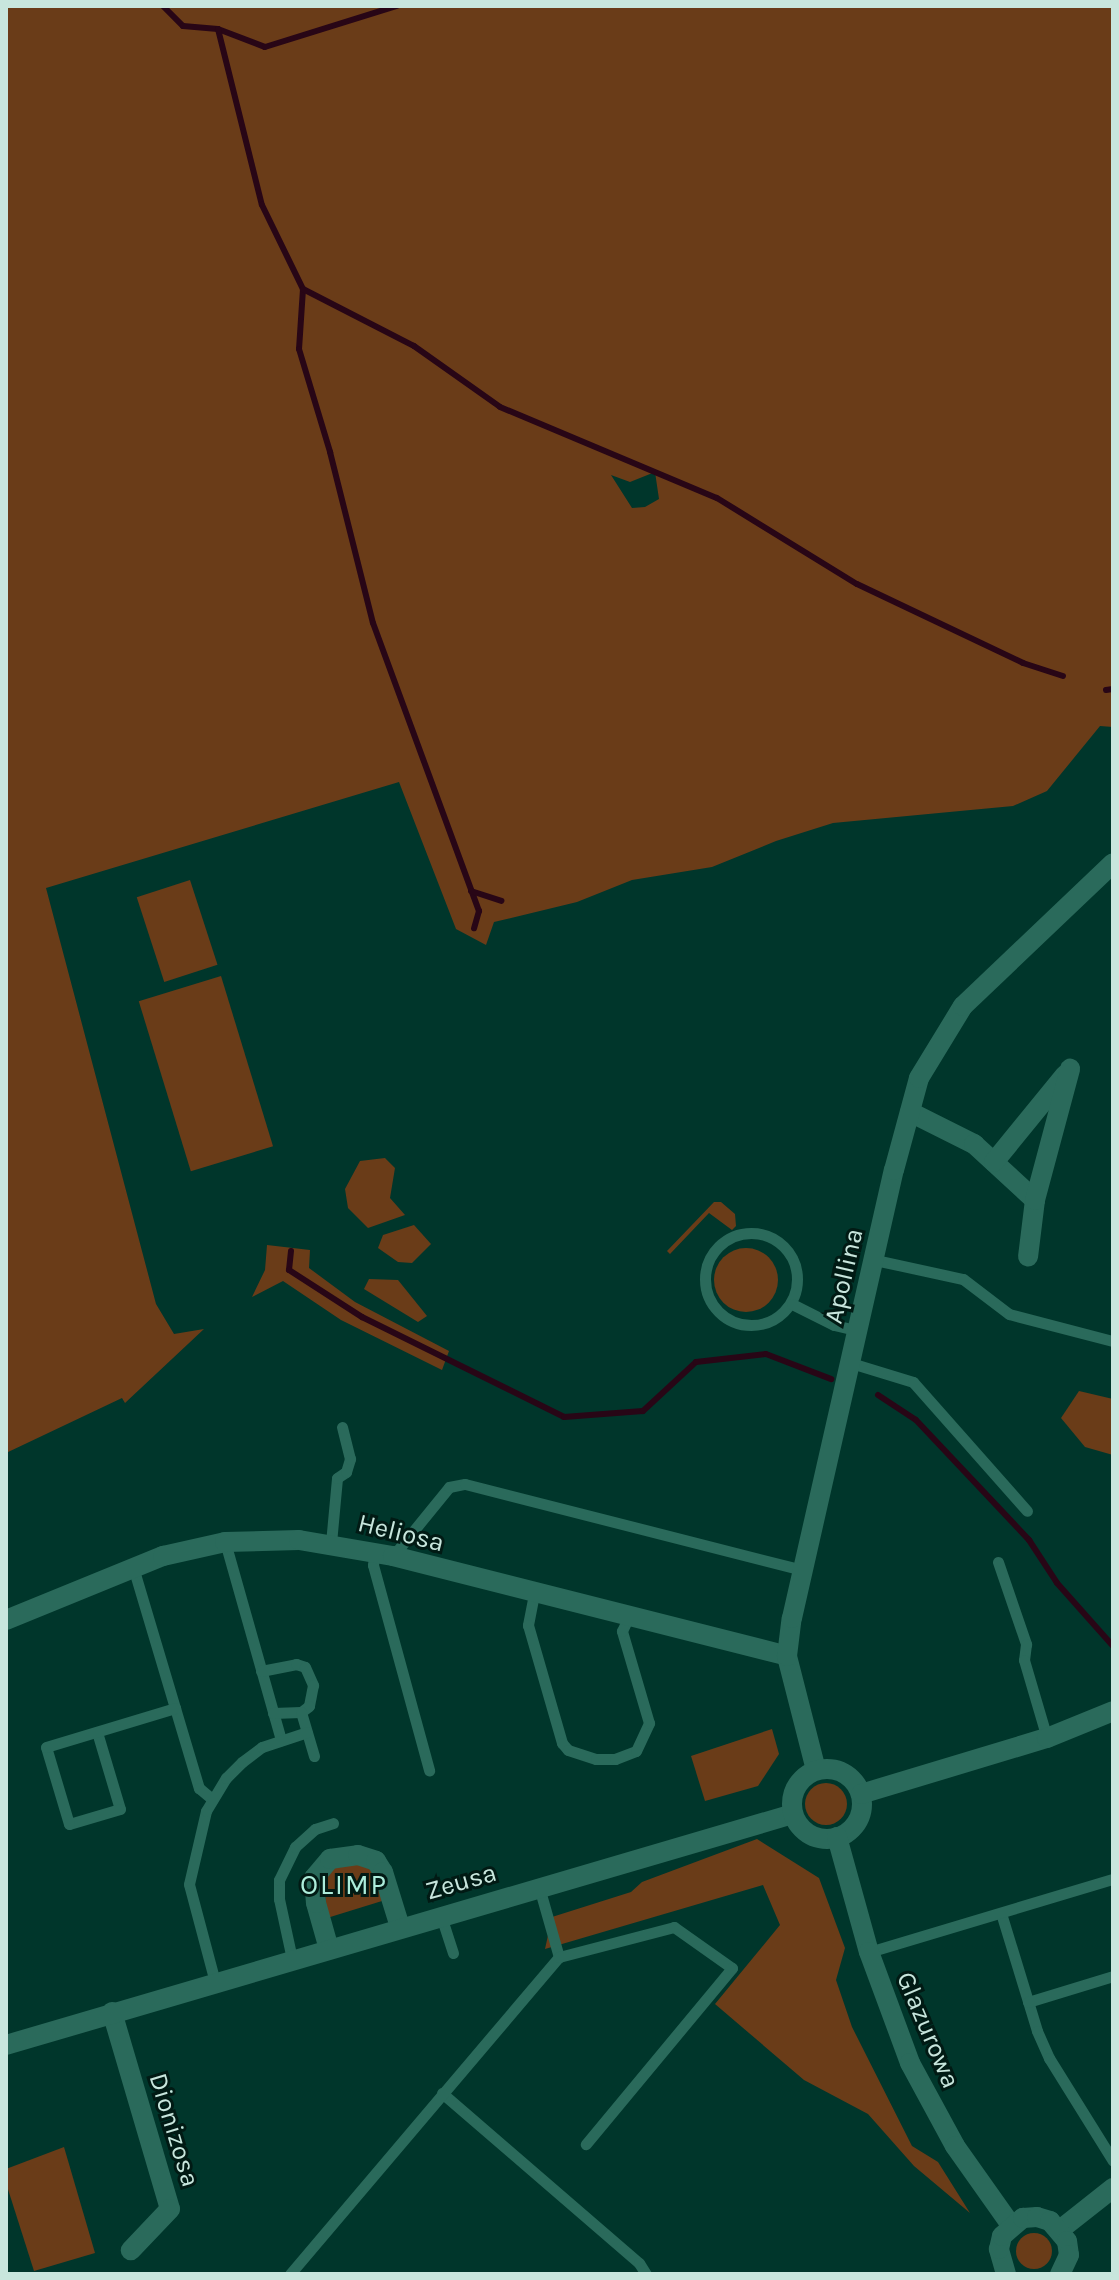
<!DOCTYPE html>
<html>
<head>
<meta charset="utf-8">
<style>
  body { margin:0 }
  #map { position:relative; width:1119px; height:2280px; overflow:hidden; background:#00362b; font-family:Karla,sans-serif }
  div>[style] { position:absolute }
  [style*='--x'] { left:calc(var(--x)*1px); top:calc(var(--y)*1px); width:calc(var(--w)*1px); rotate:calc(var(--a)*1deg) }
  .green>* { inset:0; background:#6a3c18; transform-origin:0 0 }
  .round { border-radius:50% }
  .stream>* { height:6px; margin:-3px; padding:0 3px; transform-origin:3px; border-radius:3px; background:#280616 }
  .service>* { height:11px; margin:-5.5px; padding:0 5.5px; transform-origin:5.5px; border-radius:5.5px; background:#2a6a5b }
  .service>.ring { margin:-5.5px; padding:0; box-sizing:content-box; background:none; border:11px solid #2a6a5b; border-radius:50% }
  .minor>* { height:20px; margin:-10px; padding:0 10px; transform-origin:10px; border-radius:10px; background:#2a6a5b }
  .tertiary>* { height:20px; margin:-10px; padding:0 10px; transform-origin:10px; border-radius:10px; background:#2a6a5b }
  .tertiary>.ring { margin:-10px; padding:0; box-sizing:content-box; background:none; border:20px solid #2a6a5b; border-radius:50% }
  span { translate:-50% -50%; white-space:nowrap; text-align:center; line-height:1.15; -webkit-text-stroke:6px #011a14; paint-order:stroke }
  .street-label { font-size:26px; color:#c8e6dd }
  .neighbourhood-label { font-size:28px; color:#adeddb; letter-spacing:2px }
  .frame { position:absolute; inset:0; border:8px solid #c8e6dd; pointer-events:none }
</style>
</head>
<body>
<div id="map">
  <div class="green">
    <i style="clip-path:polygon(evenodd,6px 6px,1113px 6px,1113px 727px,1100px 726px,1047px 791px,1013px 806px,833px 823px,776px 841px,712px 867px,632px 880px,577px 902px,494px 922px,486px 945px,456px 929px,399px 782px,46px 888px,156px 1304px,174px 1334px,204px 1329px,125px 1403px,122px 1398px,6px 1453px,6px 6px,655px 472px,659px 499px,645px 507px,632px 508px,611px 475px,630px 482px,655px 472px)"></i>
    <i style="left:190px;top:880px;width:89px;height:56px;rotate:72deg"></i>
    <i style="left:221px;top:976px;width:178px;height:86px;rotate:73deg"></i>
    <i style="clip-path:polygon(385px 1158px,395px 1168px,390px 1198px,405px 1215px,368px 1228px,348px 1208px,345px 1189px,360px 1161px)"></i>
    <i style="clip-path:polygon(714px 1202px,721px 1202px,735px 1214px,736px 1226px,732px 1230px,709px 1213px,670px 1254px,667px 1251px)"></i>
    <i style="clip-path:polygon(414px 1225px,431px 1244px,412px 1263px,398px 1262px,378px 1248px,383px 1235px)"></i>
    <i style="clip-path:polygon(267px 1245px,310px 1250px,309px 1268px,355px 1302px,449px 1351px,442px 1370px,341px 1320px,283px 1281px,252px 1297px,265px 1270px)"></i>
    <i class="round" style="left:714px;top:1248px;width:64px;height:64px"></i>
    <i style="clip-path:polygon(369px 1279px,398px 1280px,427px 1316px,418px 1322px,364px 1289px)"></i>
    <i style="clip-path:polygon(1079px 1391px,1113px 1399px,1113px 1455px,1085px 1447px,1061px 1418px)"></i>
    <i style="clip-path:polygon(772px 1729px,779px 1754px,758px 1786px,705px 1801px,691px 1756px)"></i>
    <i class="round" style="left:805px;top:1783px;width:42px;height:42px"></i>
    <i style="clip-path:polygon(757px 1839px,819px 1878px,845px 1948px,836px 1980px,852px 2027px,912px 2146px,938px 2162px,970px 2213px,914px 2166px,868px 2114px,804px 2080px,715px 2004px,780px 1925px,763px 1885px,545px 1949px,552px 1917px,631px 1892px,642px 1882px)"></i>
    <i style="clip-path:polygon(366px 1864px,376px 1878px,382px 1901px,327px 1918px,323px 1872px,330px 1866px)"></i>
    <i style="clip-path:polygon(64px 2147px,95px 2253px,34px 2271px,6px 2183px,6px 2169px)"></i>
    <i class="round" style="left:1016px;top:2233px;width:36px;height:36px"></i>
  </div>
  <div class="stream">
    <i style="--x:163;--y:6;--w:28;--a:45"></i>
    <i style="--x:183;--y:26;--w:35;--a:5"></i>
    <i style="--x:218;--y:29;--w:50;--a:21"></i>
    <i style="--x:265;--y:47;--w:138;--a:-17.3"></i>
    <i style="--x:218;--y:29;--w:181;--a:76"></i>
    <i style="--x:262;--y:205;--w:93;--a:64"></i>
    <i style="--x:303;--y:289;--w:60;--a:93.8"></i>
    <i style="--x:299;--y:349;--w:108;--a:73.2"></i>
    <i style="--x:330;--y:452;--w:176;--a:75.9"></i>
    <i style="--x:373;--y:623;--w:307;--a:69.8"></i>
    <i style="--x:479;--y:911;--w:18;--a:106"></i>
    <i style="--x:303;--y:289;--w:125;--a:27.2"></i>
    <i style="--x:414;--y:346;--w:105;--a:35.3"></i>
    <i style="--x:500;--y:407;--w:235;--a:22.8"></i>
    <i style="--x:717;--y:498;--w:164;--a:31.6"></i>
    <i style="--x:857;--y:584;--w:184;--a:25.4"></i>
    <i style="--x:1023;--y:663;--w:42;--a:18"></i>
    <i style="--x:1106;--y:690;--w:7;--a:-8"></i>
    <i style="--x:471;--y:891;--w:32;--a:18"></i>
    <i style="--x:291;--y:1251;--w:19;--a:96"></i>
    <i style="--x:289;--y:1270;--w:87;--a:32.8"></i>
    <i style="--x:362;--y:1317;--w:225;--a:26.3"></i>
    <i style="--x:564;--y:1417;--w:79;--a:-4.3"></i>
    <i style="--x:643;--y:1411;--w:72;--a:-42.8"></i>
    <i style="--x:696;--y:1362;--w:70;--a:-6.5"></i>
    <i style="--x:766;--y:1354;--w:70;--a:21"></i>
    <i style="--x:878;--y:1395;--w:45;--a:33.3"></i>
    <i style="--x:916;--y:1420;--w:165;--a:46.7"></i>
    <i style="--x:1029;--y:1540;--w:51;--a:56.9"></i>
    <i style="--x:1057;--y:1583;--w:84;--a:48.4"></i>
  </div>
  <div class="service">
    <i class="ring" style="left:705px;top:1233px;width:81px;height:81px"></i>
    <i style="--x:875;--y:1260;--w:90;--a:12.2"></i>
    <i style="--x:963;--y:1279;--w:58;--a:37.3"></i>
    <i style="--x:1009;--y:1314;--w:107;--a:14.6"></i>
    <i style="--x:792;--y:1304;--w:47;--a:26.6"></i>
    <i style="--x:834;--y:1325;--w:26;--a:13"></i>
    <i style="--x:851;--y:1363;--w:65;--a:17"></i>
    <i style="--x:913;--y:1382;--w:172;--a:48.5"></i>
    <i style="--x:225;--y:1542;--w:206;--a:74.2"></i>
    <i style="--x:331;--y:1543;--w:65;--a:-84.7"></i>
    <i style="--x:337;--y:1478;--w:11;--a:-34"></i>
    <i style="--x:346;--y:1472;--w:14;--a:-73"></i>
    <i style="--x:350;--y:1459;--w:33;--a:-104"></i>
    <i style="--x:375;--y:1552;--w:13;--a:99"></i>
    <i style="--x:373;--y:1565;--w:213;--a:74.7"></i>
    <i style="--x:393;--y:1556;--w:89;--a:-50.9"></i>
    <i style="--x:449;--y:1487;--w:16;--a:-11"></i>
    <i style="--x:465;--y:1484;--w:349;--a:14.3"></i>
    <i style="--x:998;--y:1562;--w:87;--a:71.1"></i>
    <i style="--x:1026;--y:1644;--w:16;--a:97"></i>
    <i style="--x:1024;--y:1660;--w:81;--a:73.6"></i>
    <i style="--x:133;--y:1567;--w:231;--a:73.4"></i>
    <i style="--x:199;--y:1788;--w:17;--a:40"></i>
    <i style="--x:534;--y:1594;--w:32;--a:101"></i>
    <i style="--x:528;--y:1625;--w:123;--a:73.9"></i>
    <i style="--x:562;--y:1743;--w:9;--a:49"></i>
    <i style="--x:568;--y:1750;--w:29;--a:18"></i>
    <i style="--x:596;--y:1759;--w:19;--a:0"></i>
    <i style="--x:615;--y:1759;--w:22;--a:-21"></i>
    <i style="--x:636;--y:1751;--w:31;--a:-65"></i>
    <i style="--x:649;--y:1723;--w:96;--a:-106.4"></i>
    <i style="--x:622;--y:1631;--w:14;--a:-65"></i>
    <i style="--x:261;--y:1671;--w:36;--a:-11"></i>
    <i style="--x:296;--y:1664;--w:9;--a:18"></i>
    <i style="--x:305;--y:1667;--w:20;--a:66"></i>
    <i style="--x:313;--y:1685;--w:21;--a:101"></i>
    <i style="--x:309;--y:1706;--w:10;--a:143"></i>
    <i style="--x:301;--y:1712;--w:28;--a:178"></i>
    <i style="--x:301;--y:1712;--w:46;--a:73.5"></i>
    <i style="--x:97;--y:1732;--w:80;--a:73.4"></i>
    <i style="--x:120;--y:1809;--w:53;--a:163.6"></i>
    <i style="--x:69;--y:1824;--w:80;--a:-106.6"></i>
    <i style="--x:46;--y:1747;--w:135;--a:-16.8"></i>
    <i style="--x:539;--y:1887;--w:73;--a:74.1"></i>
    <i style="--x:1001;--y:1913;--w:123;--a:73"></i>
    <i style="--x:1037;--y:2031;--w:30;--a:66"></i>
    <i style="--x:1049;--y:2058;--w:121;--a:58.1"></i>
    <i style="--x:441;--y:1916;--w:39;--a:72"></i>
    <i style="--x:869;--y:1952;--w:255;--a:-16.7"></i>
    <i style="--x:292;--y:1959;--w:61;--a:-102.2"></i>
    <i style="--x:279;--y:1899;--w:19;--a:-90"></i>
    <i style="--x:279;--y:1880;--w:37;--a:-64"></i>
    <i style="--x:295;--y:1847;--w:27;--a:-42"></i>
    <i style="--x:315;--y:1829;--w:19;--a:-18"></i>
    <i style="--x:215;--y:1982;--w:101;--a:-104.9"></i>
    <i style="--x:189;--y:1884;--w:75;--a:-76.9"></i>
    <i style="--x:206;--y:1811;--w:39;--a:-59"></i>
    <i style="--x:226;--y:1778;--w:23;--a:-45"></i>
    <i style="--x:242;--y:1762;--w:25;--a:-37"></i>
    <i style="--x:262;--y:1747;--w:47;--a:-18.4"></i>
    <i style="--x:1028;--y:2002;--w:89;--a:-17"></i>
    <i style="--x:442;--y:2093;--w:260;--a:40.8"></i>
    <i style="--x:639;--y:2263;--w:13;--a:58"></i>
    <i style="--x:290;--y:2274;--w:416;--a:-49.7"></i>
    <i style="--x:559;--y:1957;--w:119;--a:-14.6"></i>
    <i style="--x:674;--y:1927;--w:71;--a:35.3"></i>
    <i style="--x:732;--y:1968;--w:229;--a:129.7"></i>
  </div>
  <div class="minor">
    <i style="--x:910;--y:1112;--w:72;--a:26.6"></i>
    <i style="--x:974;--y:1144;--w:83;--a:42.6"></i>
    <i style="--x:1035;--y:1200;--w:57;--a:97"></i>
    <i style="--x:994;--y:1162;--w:112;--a:-50.8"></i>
    <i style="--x:1035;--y:1200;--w:136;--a:-75"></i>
    <i style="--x:6;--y:1620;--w:170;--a:-22.2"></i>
    <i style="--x:163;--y:1556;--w:64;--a:-12.7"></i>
    <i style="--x:225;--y:1542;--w:74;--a:-1.5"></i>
    <i style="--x:299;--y:1540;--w:95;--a:9.7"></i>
    <i style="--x:393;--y:1556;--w:406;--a:14.2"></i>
    <i style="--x:816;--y:1770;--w:118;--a:-104.3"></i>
    <i style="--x:787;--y:1656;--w:38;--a:-83"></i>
    <i style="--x:792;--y:1618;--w:459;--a:-77.2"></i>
    <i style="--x:894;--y:1170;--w:95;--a:-74.8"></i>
    <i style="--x:919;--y:1078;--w:84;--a:-58.6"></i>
    <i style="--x:963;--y:1006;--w:207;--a:-43.6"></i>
    <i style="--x:329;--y:1949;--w:48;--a:-105.8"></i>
    <i style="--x:316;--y:1903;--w:25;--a:-95"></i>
    <i style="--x:314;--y:1878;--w:25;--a:-50"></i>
    <i style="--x:330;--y:1859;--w:28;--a:-8"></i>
    <i style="--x:358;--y:1855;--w:19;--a:18"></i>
    <i style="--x:376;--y:1861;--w:13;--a:58"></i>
    <i style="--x:383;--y:1872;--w:58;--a:72.8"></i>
    <i style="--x:112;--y:2012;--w:205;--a:73.6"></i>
    <i style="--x:170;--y:2209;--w:57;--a:133.6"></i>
    <i style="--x:6;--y:2045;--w:820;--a:-16.36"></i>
    <i style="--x:1061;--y:2229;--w:66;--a:-38.3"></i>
  </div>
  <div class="tertiary">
    <i class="ring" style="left:792px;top:1769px;width:50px;height:50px"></i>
    <i style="--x:861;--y:1794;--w:194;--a:-16.8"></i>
    <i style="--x:1047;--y:1738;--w:71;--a:-22.2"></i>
    <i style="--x:837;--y:1837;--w:119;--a:74.5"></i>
    <i style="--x:869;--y:1952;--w:118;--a:69.7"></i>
    <i style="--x:910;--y:2063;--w:94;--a:61.5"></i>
    <i style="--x:955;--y:2146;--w:97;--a:54.7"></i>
    <i style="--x:1006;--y:2274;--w:26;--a:-106"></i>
    <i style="--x:999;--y:2249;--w:13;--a:-77"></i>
    <i style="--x:1002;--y:2236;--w:28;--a:-41"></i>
    <i style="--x:1023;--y:2218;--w:14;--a:-4"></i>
    <i style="--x:1037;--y:2217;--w:14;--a:17"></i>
    <i style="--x:1050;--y:2221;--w:26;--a:50"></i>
    <i style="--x:1067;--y:2241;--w:14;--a:82"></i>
    <i style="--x:1069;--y:2255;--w:21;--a:115"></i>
  </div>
  <div class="street-label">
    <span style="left:844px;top:1276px;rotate:-77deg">Apollina</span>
    <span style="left:401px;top:1533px;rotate:14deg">Heliosa</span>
    <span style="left:461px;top:1882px;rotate:-16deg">Zeusa</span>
    <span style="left:928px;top:2030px;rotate:67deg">Glazurowa</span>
    <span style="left:174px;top:2130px;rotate:73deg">Dionizosa</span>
  </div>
  <div class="neighbourhood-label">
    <span style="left:344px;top:1885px">OLIMP</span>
  </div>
  <div class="frame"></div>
</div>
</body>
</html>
